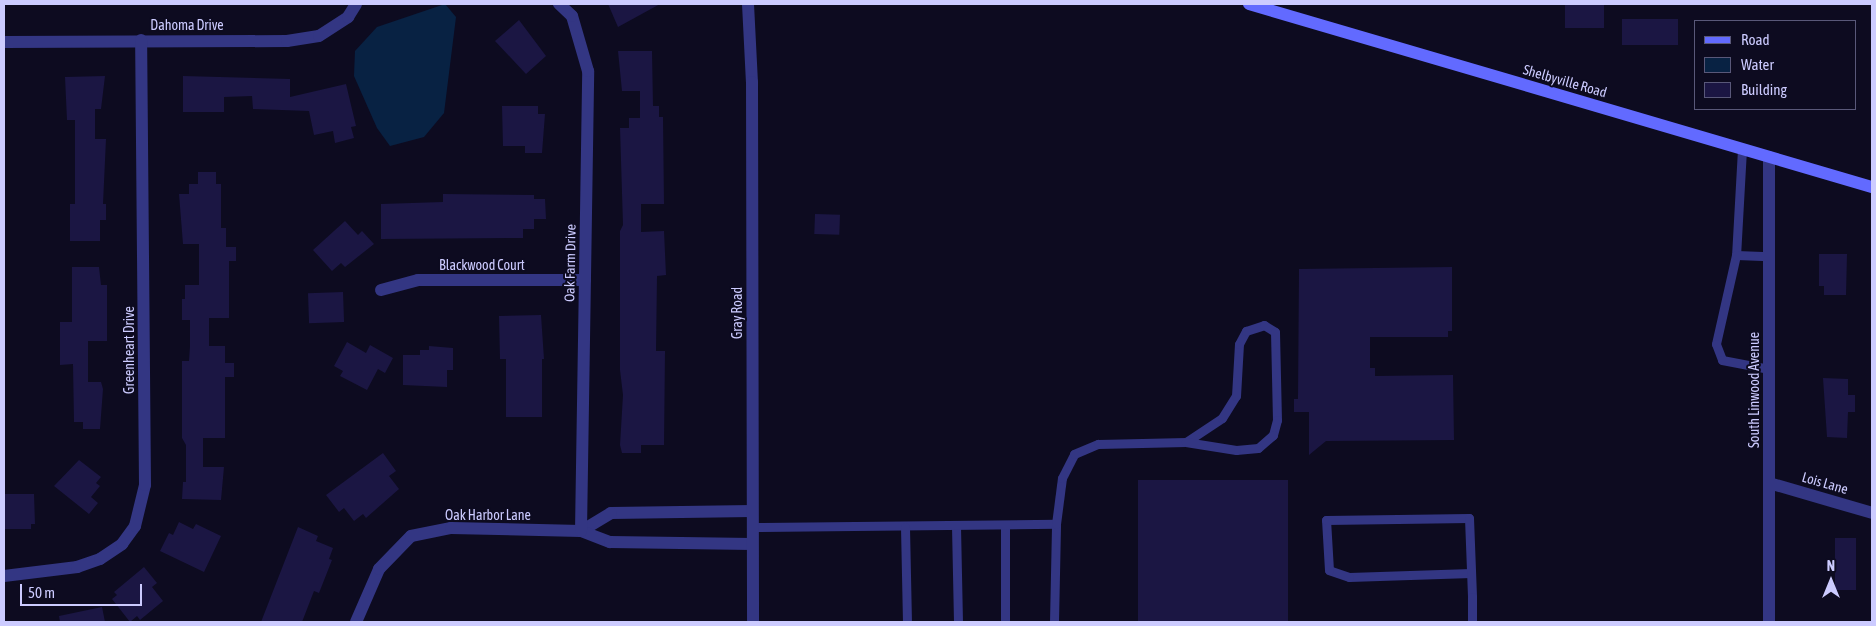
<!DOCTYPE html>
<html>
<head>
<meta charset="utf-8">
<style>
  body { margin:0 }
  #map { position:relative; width:1876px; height:626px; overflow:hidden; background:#0d0b20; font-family:"Asap Condensed",sans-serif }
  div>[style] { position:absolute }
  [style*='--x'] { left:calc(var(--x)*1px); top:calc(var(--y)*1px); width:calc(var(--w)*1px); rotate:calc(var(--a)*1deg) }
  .water>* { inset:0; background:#082243 }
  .building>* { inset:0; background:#1b1643; transform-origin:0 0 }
  .service>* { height:9px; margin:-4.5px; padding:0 4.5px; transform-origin:4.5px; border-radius:4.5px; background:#333683 }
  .minor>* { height:12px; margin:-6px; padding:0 6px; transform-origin:6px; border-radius:6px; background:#333683 }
  .tertiary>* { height:12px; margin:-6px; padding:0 6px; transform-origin:6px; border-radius:6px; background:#333683 }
  .secondary>* { height:12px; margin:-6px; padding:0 6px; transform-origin:6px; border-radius:6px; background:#626aff }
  span { translate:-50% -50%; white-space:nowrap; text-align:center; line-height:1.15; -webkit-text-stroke:4px #0d0b20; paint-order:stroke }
  .street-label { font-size:14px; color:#cccbff }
  .frame { position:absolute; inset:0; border:5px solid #cccbff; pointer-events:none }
  .legend { position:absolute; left:1694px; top:20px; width:162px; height:90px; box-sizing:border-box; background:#0d0b20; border:1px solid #595879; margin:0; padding:6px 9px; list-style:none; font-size:15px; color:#cccbff }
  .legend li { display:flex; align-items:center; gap:10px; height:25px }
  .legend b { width:25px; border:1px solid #595879 }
  .north { position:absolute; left:1806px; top:556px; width:50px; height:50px; -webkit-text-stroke:4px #0d0b20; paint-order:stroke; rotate:0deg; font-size:14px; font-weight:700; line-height:20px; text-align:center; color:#cccbff }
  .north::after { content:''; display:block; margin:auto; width:18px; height:22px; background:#cccbff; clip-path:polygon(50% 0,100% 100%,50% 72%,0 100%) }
  .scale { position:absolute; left:20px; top:584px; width:122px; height:22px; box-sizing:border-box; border:2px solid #cccbff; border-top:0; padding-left:6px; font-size:15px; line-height:18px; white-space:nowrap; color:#cccbff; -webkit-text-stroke:4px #0d0b20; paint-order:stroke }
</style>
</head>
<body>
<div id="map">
  <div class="water">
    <i style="clip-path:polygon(445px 4px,456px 17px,444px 113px,424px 137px,390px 146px,377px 128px,354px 76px,355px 51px,377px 27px)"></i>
  </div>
  <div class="building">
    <i style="clip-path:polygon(608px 4px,660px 4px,618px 27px)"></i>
    <i style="left:1565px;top:4px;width:39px;height:24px"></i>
    <i style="left:1622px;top:19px;width:56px;height:26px"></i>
    <i style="clip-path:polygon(519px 20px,546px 56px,526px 74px,495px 41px)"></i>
    <i style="clip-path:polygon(618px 51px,652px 51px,653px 106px,659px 106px,659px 117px,663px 117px,664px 204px,641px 204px,641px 232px,664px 231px,666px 275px,657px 276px,656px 351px,665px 351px,664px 445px,641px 445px,641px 453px,622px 453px,620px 445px,623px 395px,620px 370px,620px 231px,623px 225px,620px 128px,629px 128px,629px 118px,640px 118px,640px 91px,622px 91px)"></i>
    <i style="clip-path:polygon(105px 76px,101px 109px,95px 109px,95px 139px,106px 139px,103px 204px,106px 204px,106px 220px,100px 220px,100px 241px,70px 241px,70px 204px,75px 204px,75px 120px,67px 120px,65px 77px)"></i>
    <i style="clip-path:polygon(183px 76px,290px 79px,290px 97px,346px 84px,356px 126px,351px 127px,354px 138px,335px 143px,333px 131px,314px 135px,309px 111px,253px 109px,252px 96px,224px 97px,224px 112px,183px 112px)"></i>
    <i style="clip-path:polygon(502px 106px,538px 106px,538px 114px,545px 114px,542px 153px,525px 153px,525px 146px,503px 146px)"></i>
    <i style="clip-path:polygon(198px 172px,216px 172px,216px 184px,221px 184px,221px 228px,226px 228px,226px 247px,236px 247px,236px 261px,229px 261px,229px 318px,209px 318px,209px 346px,225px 346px,225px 363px,234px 363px,234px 377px,225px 377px,225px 438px,203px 438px,203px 467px,224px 467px,221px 500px,182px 499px,183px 482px,186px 482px,186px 445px,182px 438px,182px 361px,189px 361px,190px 346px,190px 320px,182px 320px,182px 299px,185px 299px,185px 285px,199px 285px,199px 244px,183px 244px,179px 194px,189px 194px,189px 184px,198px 184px)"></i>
    <i style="clip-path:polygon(443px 194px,534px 195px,534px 199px,545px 199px,546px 219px,534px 219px,534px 229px,523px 229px,523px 238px,381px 239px,381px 204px,443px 202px)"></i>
    <i style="left:815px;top:214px;width:25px;height:20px;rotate:2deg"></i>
    <i style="clip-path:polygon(345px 221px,358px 235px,362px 231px,374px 244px,345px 267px,341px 263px,332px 271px,313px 250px)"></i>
    <i style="clip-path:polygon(1819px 254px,1847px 254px,1846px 295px,1824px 295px,1824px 286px,1819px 286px)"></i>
    <i style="clip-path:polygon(72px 267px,99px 267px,101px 285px,107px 285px,107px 341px,88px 341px,88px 382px,101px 382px,103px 389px,100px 429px,83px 429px,83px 422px,74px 422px,73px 364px,60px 365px,60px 322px,72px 322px)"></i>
    <i style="clip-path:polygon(1452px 267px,1452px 331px,1448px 331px,1448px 337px,1370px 337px,1370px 368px,1375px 368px,1375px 376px,1453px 375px,1454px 440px,1326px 441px,1309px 455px,1309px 412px,1294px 412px,1294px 399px,1298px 399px,1299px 269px)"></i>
    <i style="left:343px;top:292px;width:30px;height:35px;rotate:88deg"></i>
    <i style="clip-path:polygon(541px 315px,544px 359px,542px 359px,542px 417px,506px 417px,506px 359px,500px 359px,499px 316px)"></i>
    <i style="clip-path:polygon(347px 342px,366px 353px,370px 345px,393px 358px,385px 373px,378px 369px,367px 390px,340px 376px,343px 371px,334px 366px)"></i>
    <i style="clip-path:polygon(429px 346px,453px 348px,453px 370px,447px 370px,447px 387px,403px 385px,403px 355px,420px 355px,420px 350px,429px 350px)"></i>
    <i style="clip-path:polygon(1823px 378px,1848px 379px,1848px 395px,1855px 395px,1855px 412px,1848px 412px,1847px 438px,1827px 437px)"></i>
    <i style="clip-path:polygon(383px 453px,396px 471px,389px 476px,399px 489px,366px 518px,363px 514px,354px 521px,344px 508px,339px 512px,326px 495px)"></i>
    <i style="clip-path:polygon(79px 460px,101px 477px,96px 483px,100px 486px,91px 497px,98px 503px,89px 514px,54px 486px)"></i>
    <i style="left:1288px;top:480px;width:142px;height:150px;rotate:90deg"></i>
    <i style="clip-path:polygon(4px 494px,34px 494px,35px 524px,31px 524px,31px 529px,4px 529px)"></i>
    <i style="clip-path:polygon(179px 522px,193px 529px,196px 524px,221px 536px,204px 572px,160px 551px,169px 533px,173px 535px)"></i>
    <i style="clip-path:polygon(298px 527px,318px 536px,316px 541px,333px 548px,329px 559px,332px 560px,319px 593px,314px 591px,302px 622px,261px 622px)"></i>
    <i style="left:1835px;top:538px;width:21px;height:52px"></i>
    <i style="clip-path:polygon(144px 567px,157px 583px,152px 587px,163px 601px,140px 620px,137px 616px,130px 622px,112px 599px,117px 595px,114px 592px)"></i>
    <i style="clip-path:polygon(102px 607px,105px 622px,60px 622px,59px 616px)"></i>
  </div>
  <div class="service">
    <i style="--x:1742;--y:149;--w:106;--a:93.2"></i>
    <i style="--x:1736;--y:255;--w:91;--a:102.7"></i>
    <i style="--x:1716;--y:344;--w:17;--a:69"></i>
    <i style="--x:1722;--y:360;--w:48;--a:10.8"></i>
    <i style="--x:1736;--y:255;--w:33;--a:2"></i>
    <i style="--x:956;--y:526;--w:96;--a:88.8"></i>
    <i style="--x:1005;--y:526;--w:96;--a:90"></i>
    <i style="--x:752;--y:527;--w:304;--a:-0.6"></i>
    <i style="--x:905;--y:527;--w:95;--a:88.8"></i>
    <i style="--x:1471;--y:573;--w:122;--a:178.1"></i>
    <i style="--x:1349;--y:577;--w:21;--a:-161"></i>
    <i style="--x:1329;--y:570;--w:50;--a:-93.4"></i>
    <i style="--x:1326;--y:520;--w:143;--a:-0.8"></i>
    <i style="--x:1469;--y:518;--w:79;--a:87.8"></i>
    <i style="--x:1472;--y:597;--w:25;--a:90"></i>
    <i style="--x:1054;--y:622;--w:98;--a:-88.8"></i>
    <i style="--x:1056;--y:524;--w:46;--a:-82.6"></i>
    <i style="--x:1062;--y:478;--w:27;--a:-63"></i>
    <i style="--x:1074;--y:454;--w:26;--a:-23"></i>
    <i style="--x:1098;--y:444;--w:88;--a:-1.3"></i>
    <i style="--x:1186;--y:442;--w:43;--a:-33.7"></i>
    <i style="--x:1222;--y:418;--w:26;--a:-58"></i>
    <i style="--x:1236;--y:396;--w:52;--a:-86.7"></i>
    <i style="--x:1239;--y:344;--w:15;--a:-62"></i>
    <i style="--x:1246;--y:331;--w:19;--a:-18"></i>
    <i style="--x:1264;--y:325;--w:13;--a:32"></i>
    <i style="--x:1275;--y:332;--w:88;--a:88.7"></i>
    <i style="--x:1277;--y:420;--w:16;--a:105"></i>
    <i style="--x:1273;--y:435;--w:20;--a:139"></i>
    <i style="--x:1258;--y:448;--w:22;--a:175"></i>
    <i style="--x:1236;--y:450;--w:51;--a:-170.9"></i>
  </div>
  <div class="minor">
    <i style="--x:4;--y:42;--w:283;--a:-0.2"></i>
    <i style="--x:287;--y:41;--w:32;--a:-9"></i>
    <i style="--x:319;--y:36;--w:35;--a:-33"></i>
    <i style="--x:348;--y:17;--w:15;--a:-58"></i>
    <i style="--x:381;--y:290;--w:38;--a:-15"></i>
    <i style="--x:418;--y:280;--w:167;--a:0"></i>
    <i style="--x:1769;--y:483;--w:107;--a:16.2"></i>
    <i style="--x:752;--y:511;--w:141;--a:179.2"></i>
    <i style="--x:611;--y:513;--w:35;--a:149"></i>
    <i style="--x:581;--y:531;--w:31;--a:21"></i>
    <i style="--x:610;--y:542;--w:142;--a:0.8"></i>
    <i style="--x:4;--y:576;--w:74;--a:-7"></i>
    <i style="--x:77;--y:567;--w:24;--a:-19"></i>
    <i style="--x:100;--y:559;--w:27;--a:-34"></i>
    <i style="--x:122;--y:544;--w:22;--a:-54"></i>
    <i style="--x:135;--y:526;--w:42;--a:-76.3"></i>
    <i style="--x:145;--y:485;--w:445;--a:-90.5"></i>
    <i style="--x:356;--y:622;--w:58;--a:-66.5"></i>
    <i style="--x:379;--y:569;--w:46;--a:-45.9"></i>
    <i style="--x:411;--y:536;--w:41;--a:-11.3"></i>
    <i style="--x:451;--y:528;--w:130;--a:1.3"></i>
    <i style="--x:581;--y:531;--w:460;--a:-89.1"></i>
    <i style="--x:588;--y:71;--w:57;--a:-106.2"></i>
    <i style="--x:572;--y:16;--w:18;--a:-137"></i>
    <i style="--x:1769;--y:622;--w:465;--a:-90"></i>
  </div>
  <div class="tertiary">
    <i style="--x:748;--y:4;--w:78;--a:87.1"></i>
    <i style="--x:752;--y:82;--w:540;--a:89.89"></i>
  </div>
  <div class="secondary">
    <i style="--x:1249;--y:4;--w:649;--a:16.37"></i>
  </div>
  <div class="street-label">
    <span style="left:187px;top:25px">Dahoma Drive</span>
    <span style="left:1565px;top:81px;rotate:16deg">Shelbyville Road</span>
    <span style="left:570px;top:263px;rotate:-89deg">Oak Farm Drive</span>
    <span style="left:482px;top:265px">Blackwood Court</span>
    <span style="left:737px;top:313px;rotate:-90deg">Gray Road</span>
    <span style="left:129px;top:350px;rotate:-90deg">Greenheart Drive</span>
    <span style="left:1754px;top:390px;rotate:-90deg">South Linwood Avenue</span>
    <span style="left:1825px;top:483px;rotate:16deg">Lois Lane</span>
    <span style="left:488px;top:515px">Oak Harbor Lane</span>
  </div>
  <div class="frame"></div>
  <ul class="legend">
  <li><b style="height:6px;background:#626aff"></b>Road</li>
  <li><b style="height:14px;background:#082243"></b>Water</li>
  <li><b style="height:14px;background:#1b1643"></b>Building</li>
  </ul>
  <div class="north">N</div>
  <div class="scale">50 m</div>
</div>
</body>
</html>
